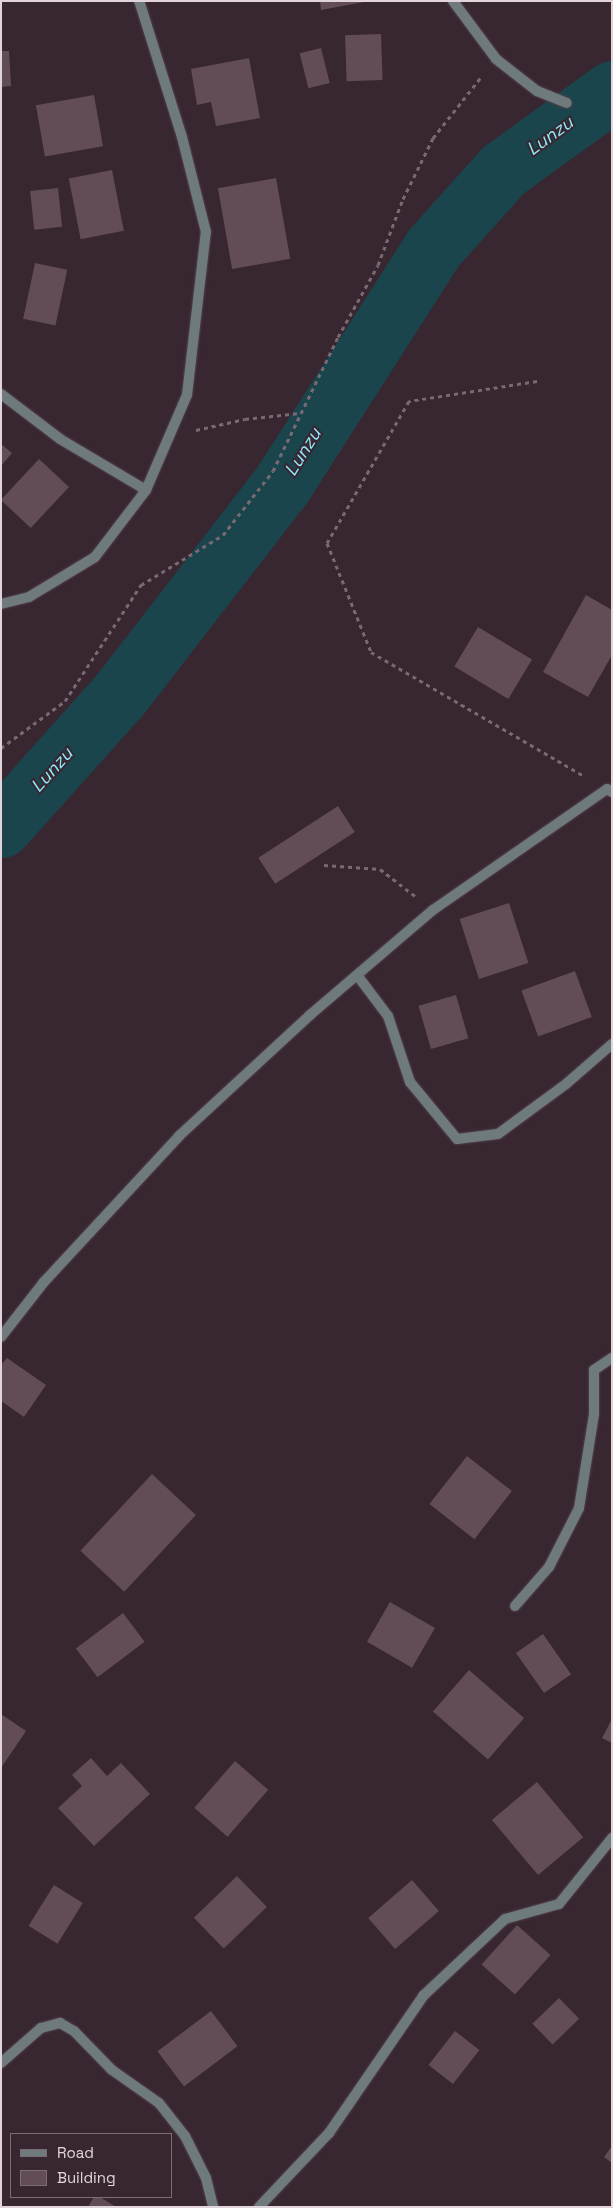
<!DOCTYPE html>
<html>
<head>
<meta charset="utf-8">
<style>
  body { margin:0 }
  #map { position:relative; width:613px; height:2208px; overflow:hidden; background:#382630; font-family:"Space Grotesk",sans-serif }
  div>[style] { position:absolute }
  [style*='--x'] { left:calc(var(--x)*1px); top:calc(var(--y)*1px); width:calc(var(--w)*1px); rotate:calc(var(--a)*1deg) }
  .river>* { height:61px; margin:-30.5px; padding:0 30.5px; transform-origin:30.5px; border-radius:30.5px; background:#1b454d }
  .building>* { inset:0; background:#614c57; transform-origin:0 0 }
  .path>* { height:3px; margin-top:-1.5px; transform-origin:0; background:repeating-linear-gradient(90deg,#796972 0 4px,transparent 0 8px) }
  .roads { filter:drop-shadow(0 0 1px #53424b) drop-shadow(0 0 1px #53424b) }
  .street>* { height:10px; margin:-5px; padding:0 5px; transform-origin:5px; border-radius:5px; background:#6e7a7c }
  span { translate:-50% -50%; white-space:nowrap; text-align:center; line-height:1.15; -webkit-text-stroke:4px #382630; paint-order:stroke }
  .water-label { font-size:18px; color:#90ebfd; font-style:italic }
  .frame { position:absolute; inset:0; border:2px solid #e1d4db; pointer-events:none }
  .legend { position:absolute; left:10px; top:2133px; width:162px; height:65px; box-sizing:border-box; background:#382630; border:1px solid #7c6c74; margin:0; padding:6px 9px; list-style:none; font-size:15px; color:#e1d4db }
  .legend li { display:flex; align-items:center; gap:10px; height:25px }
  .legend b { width:25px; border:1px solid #7c6c74 }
</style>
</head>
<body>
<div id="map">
  <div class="river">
    <i style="--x:1;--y:827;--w:178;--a:-48.2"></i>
    <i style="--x:120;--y:694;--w:263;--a:-52.3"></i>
    <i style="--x:281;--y:486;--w:282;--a:-57.4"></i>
    <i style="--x:433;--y:248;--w:105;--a:-48.1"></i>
    <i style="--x:503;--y:170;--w:135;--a:-35.9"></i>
  </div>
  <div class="building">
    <i style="clip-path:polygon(320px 1px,364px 1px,364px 2px,321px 10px)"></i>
    <i style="left:381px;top:34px;width:46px;height:36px;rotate:88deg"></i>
    <i style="left:321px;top:48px;width:36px;height:22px;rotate:76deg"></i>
    <i style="clip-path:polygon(1px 51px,9px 51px,11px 86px,1px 87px)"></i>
    <i style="clip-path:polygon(249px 58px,260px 118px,216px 126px,211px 102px,197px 105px,191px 69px)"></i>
    <i style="left:94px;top:95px;width:52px;height:59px;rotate:80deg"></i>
    <i style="left:112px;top:170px;width:62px;height:44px;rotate:79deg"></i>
    <i style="left:276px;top:178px;width:82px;height:59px;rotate:80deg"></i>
    <i style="left:58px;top:188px;width:39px;height:28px;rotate:84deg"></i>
    <i style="left:35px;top:263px;width:33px;height:57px;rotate:12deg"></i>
    <i style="clip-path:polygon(1px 444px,12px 453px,1px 466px)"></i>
    <i style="left:39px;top:459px;width:41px;height:56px;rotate:43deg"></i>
    <i style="clip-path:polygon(586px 595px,612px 610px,612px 655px,588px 697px,543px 672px)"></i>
    <i style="left:478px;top:627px;width:63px;height:46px;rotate:31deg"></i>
    <i style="left:338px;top:806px;width:31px;height:95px;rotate:57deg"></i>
    <i style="left:509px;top:903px;width:63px;height:52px;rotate:72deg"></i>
    <i style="left:575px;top:971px;width:49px;height:57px;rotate:70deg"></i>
    <i style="left:456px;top:995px;width:45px;height:39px;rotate:74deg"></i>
    <i style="clip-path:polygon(7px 1358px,46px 1385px,24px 1417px,1px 1401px,1px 1365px)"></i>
    <i style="left:467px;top:1456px;width:57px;height:61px;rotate:38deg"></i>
    <i style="left:152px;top:1474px;width:60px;height:105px;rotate:43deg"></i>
    <i style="left:390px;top:1602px;width:52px;height:46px;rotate:30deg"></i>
    <i style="left:123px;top:1613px;width:36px;height:59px;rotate:53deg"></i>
    <i style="left:543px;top:1634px;width:49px;height:33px;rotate:55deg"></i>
    <i style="left:469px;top:1670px;width:73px;height:55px;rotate:41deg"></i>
    <i style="clip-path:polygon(1px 1714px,26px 1731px,1px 1768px)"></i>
    <i style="clip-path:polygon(612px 1719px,612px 1743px,602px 1738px)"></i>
    <i style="clip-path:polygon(91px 1758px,107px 1776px,121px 1763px,150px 1794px,94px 1846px,58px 1808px,82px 1786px,72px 1775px)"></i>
    <i style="left:235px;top:1761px;width:44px;height:62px;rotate:41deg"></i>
    <i style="left:537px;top:1782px;width:72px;height:59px;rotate:50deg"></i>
    <i style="left:237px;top:1876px;width:43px;height:60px;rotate:46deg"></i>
    <i style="left:412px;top:1880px;width:41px;height:58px;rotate:49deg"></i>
    <i style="left:54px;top:1885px;width:34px;height:48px;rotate:32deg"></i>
    <i style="left:517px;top:1925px;width:45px;height:53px;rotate:42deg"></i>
    <i style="left:559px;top:1998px;width:29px;height:37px;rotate:46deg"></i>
    <i style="left:211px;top:2011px;width:44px;height:67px;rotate:53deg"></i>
    <i style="left:455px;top:2031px;width:31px;height:43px;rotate:38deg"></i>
    <i style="clip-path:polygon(612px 2146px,612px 2163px,604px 2157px)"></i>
    <i style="clip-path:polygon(94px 2197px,100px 2197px,116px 2207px,88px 2207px)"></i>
  </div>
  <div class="path">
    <i style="--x:537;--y:381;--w:130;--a:171.1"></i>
    <i style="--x:409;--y:401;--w:164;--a:120"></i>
    <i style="--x:327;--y:543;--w:118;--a:68"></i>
    <i style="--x:371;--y:652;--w:246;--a:30.2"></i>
    <i style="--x:196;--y:430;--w:50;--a:-12.7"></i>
    <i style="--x:245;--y:419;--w:55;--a:-6.2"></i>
    <i style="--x:1;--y:748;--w:79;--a:-36.3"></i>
    <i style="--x:65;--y:701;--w:139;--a:-56.8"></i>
    <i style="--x:141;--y:585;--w:96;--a:-31.4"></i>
    <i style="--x:223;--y:535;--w:81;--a:-52"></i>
    <i style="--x:273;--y:471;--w:149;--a:-64.1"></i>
    <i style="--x:338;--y:337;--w:82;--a:-60.9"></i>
    <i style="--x:378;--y:265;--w:71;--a:-69.3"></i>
    <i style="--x:403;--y:199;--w:68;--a:-63.8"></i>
    <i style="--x:433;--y:138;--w:78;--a:-51.8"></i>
    <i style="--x:324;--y:865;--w:56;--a:4.1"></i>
    <i style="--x:380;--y:869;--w:44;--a:37.6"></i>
  </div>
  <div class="roads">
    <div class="street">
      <i style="--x:453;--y:1;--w:72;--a:53.4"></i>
      <i style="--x:496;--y:59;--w:52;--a:38"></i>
      <i style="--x:537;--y:91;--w:32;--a:22"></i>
      <i style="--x:1;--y:394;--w:74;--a:37.3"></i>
      <i style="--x:60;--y:439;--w:100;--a:30.7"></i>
      <i style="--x:1;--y:604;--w:29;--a:-14"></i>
      <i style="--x:29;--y:597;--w:77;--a:-31.2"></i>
      <i style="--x:95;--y:557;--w:84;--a:-52.7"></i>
      <i style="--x:146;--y:490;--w:103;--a:-66.7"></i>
      <i style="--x:187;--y:395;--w:164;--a:-83.4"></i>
      <i style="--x:206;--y:232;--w:98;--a:-104.2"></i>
      <i style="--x:182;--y:137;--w:143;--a:-107.5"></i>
      <i style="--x:357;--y:975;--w:51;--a:52.9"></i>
      <i style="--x:388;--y:1016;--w:70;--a:71.6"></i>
      <i style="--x:410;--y:1082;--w:74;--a:50.5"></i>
      <i style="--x:457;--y:1139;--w:41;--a:-7"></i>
      <i style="--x:498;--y:1134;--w:84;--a:-36.3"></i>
      <i style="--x:566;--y:1084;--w:61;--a:-41"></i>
      <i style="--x:1;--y:1337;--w:70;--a:-52"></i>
      <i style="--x:44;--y:1282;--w:199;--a:-47.2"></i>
      <i style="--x:179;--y:1136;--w:178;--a:-42.7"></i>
      <i style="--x:310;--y:1015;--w:162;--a:-40.5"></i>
      <i style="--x:433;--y:910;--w:212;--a:-34.8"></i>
      <i style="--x:607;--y:789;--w:6;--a:31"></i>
      <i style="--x:515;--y:1606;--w:52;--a:-48.9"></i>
      <i style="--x:549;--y:1567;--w:66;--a:-63"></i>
      <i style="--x:579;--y:1508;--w:95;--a:-80.9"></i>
      <i style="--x:594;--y:1414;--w:44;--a:-90"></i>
      <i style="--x:594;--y:1370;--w:22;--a:-34"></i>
      <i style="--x:1;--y:2063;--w:53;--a:-41.2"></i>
      <i style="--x:41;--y:2028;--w:20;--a:-15"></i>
      <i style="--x:60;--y:2023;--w:16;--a:30"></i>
      <i style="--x:74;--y:2031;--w:54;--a:45.7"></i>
      <i style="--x:112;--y:2070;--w:57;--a:35.1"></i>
      <i style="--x:159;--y:2103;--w:42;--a:51.8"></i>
      <i style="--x:185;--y:2136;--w:47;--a:63.4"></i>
      <i style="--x:206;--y:2178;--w:30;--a:76"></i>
      <i style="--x:259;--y:2207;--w:102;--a:-46.6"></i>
      <i style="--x:329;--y:2133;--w:166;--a:-55.5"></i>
      <i style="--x:423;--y:1996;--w:112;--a:-43.2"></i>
      <i style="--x:505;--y:1919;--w:56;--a:-15.5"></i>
      <i style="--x:559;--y:1904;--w:85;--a:-51.2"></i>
    </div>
  </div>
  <div class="water-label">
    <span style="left:550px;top:136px;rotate:-36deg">Lunzu</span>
    <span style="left:303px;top:452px;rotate:-58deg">Lunzu</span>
    <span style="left:52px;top:770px;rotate:-48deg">Lunzu</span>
  </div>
  <div class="frame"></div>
  <ul class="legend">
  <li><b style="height:6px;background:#6e7a7c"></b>Road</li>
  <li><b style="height:14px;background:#614c57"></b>Building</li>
  </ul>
</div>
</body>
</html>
